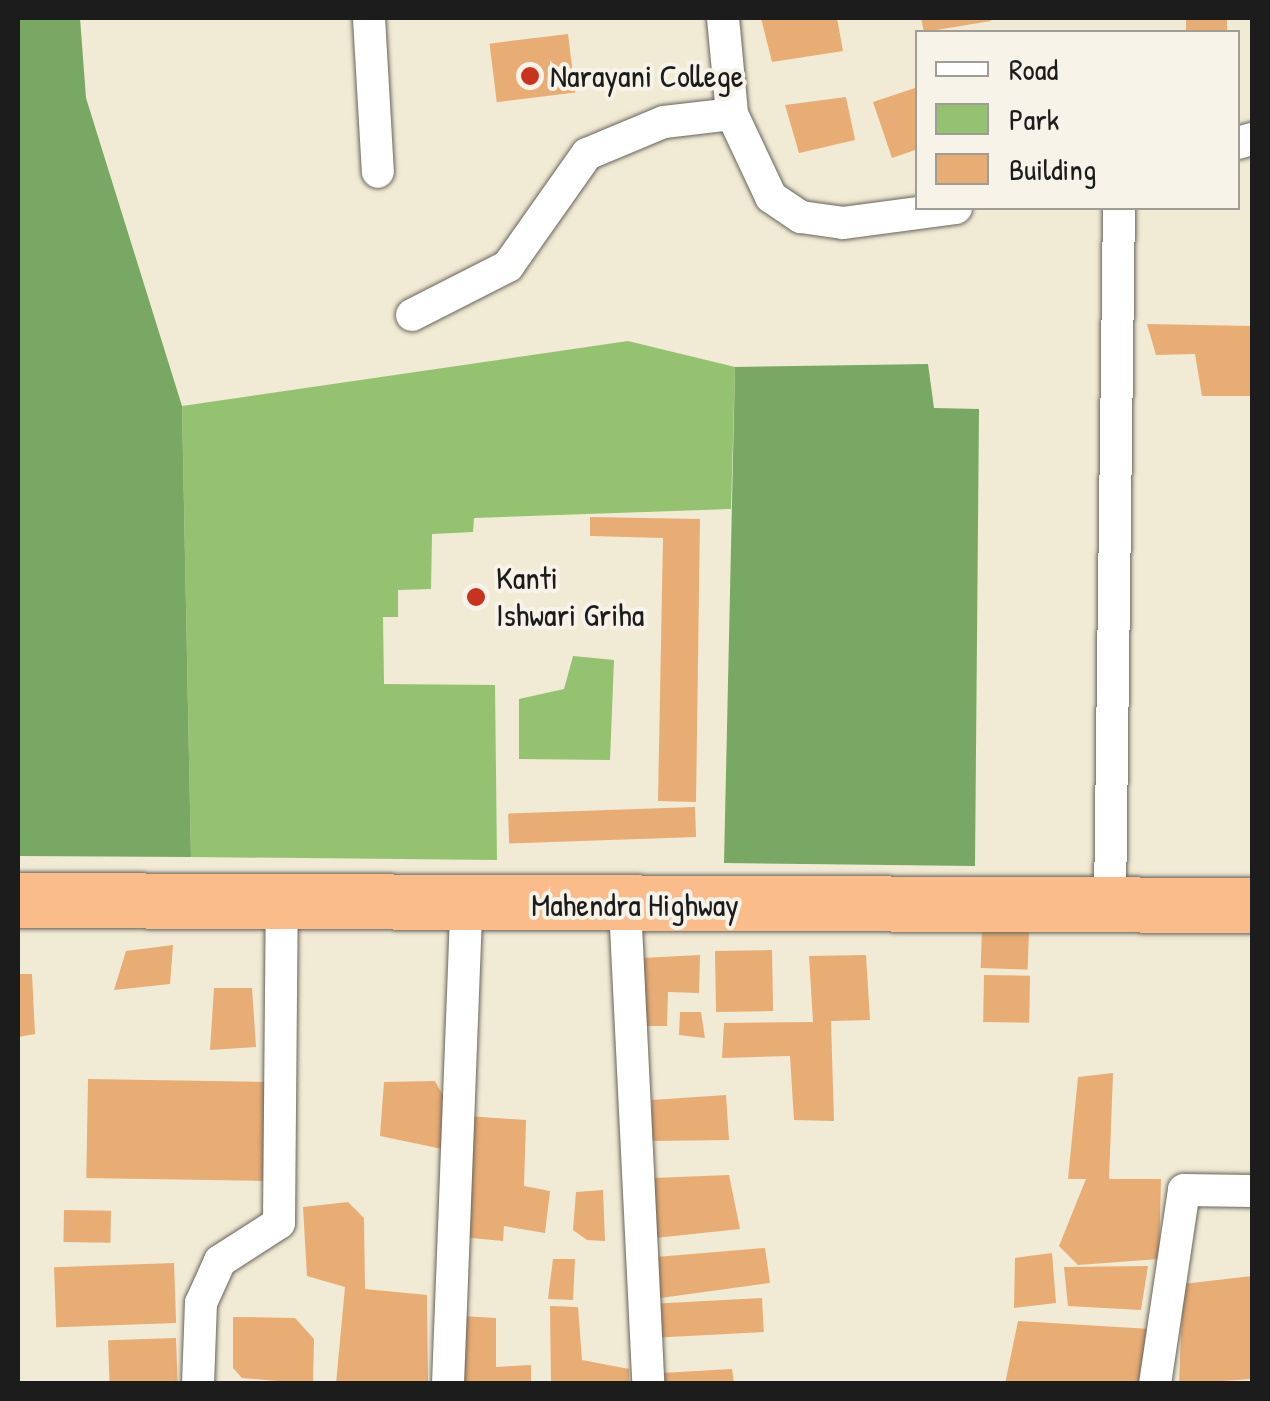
<!DOCTYPE html>
<html>
<head>
<meta charset="utf-8">
<style>
  body { margin:0 }
  #map { position:relative; width:1270px; height:1401px; overflow:hidden; background:#f1ead4; font-family:"Patrick Hand",sans-serif }
  div>[style] { position:absolute }
  [style*='--x'] { left:calc(var(--x)*1px); top:calc(var(--y)*1px); width:calc(var(--w)*1px); rotate:calc(var(--a)*1deg) }
  .green>* { inset:0; background:#95c271 }
  .forest>* { inset:0; background:#78a863 }
  .building>* { inset:0; background:#e8ac75; transform-origin:0 0 }
  .roads { filter:drop-shadow(0 0 2px #67645c) drop-shadow(0 0 2px #67645c) }
  .street>* { height:32px; margin:-16px; padding:0 16px; transform-origin:16px; border-radius:16px; background:#fff }
  .highway>* { height:55px; margin:-27.5px; padding:0 27.5px; transform-origin:27.5px; border-radius:27.5px; background:#f9bc8a }
  .dots>* { width:28px; height:28px; translate:-50% -50%; box-sizing:border-box; border:5px solid #f7f3e8; border-radius:50% }
  span { translate:-50% -50%; white-space:nowrap; text-align:center; line-height:1.15; -webkit-text-stroke:8px #f7f3e8; paint-order:stroke }
  .poi-label { font-size:32px; color:#1c1c1c }
  .left { translate:0 -50%; text-align:left }
  .street-label { font-size:32px; color:#1c1c1c }
  .frame { position:absolute; inset:0; border:20px solid #1c1c1c; pointer-events:none }
  .legend { position:absolute; left:915px; top:30px; width:325px; height:180px; box-sizing:border-box; background:#f7f3e8; border:2px solid #9f9d96; margin:0; padding:12px 18px; list-style:none; font-size:30px; color:#1c1c1c }
  .legend li { display:flex; align-items:center; gap:20px; height:50px }
  .legend b { width:50px; border:2px solid #9f9d96 }
</style>
</head>
<body>
<div id="map">
  <div class="green">
    <i style="clip-path:polygon(628px 341px,735px 367px,731px 509px,474px 518px,473px 532px,432px 534px,431px 589px,398px 590px,398px 617px,383px 617px,384px 684px,495px 685px,497px 860px,191px 857px,182px 406px)"></i>
    <i style="clip-path:polygon(573px 656px,614px 660px,610px 760px,519px 759px,519px 699px,564px 689px)"></i>
  </div>
  <div class="forest">
    <i style="clip-path:polygon(18px 18px,80px 18px,86px 98px,182px 406px,191px 857px,18px 856px)"></i>
    <i style="clip-path:polygon(928px 364px,934px 408px,979px 409px,975px 866px,724px 863px,735px 367px)"></i>
  </div>
  <div class="building">
    <i style="clip-path:polygon(761px 18px,837px 18px,843px 51px,772px 62px)"></i>
    <i style="clip-path:polygon(921px 18px,990px 18px,991px 21px,924px 32px)"></i>
    <i style="left:1186px;top:18px;width:41px;height:14px"></i>
    <i style="left:568px;top:34px;width:59px;height:79px;rotate:83deg"></i>
    <i style="clip-path:polygon(918px 87px,918px 149px,892px 158px,873px 102px)"></i>
    <i style="clip-path:polygon(846px 97px,855px 140px,799px 153px,785px 105px)"></i>
    <i style="clip-path:polygon(1147px 324px,1252px 326px,1252px 396px,1202px 396px,1195px 354px,1156px 355px)"></i>
    <i style="clip-path:polygon(590px 517px,700px 519px,696px 802px,658px 801px,663px 538px,590px 536px)"></i>
    <i style="left:695px;top:807px;width:30px;height:187px;rotate:88deg"></i>
    <i style="left:982px;top:929px;width:47px;height:39px;rotate:2deg"></i>
    <i style="clip-path:polygon(173px 945px,170px 984px,114px 990px,126px 951px)"></i>
    <i style="left:772px;top:950px;width:61px;height:57px;rotate:89deg"></i>
    <i style="clip-path:polygon(700px 955px,699px 993px,668px 992px,667px 1026px,639px 1026px,642px 958px)"></i>
    <i style="clip-path:polygon(866px 955px,870px 1020px,831px 1021px,834px 1121px,794px 1120px,790px 1056px,722px 1058px,724px 1023px,813px 1022px,809px 956px)"></i>
    <i style="clip-path:polygon(18px 974px,32px 974px,35px 1034px,18px 1037px)"></i>
    <i style="left:984px;top:975px;width:46px;height:47px;rotate:1deg"></i>
    <i style="clip-path:polygon(214px 988px,252px 988px,256px 1047px,210px 1050px)"></i>
    <i style="clip-path:polygon(680px 1012px,701px 1012px,705px 1038px,679px 1035px)"></i>
    <i style="clip-path:polygon(1113px 1073px,1109px 1179px,1161px 1179px,1159px 1259px,1078px 1265px,1059px 1246px,1086px 1179px,1068px 1179px,1078px 1077px)"></i>
    <i style="clip-path:polygon(435px 1081px,448px 1105px,447px 1150px,380px 1136px,384px 1082px)"></i>
    <i style="left:266px;top:1082px;width:99px;height:178px;rotate:91deg"></i>
    <i style="clip-path:polygon(726px 1095px,729px 1140px,650px 1141px,652px 1100px)"></i>
    <i style="clip-path:polygon(467px 1116px,526px 1120px,524px 1186px,550px 1191px,545px 1233px,504px 1226px,503px 1241px,461px 1237px)"></i>
    <i style="clip-path:polygon(729px 1175px,740px 1229px,655px 1238px,653px 1178px)"></i>
    <i style="clip-path:polygon(603px 1190px,605px 1241px,587px 1240px,573px 1230px,576px 1192px)"></i>
    <i style="clip-path:polygon(348px 1202px,364px 1218px,365px 1289px,427px 1295px,428px 1384px,336px 1384px,345px 1287px,307px 1276px,303px 1207px)"></i>
    <i style="left:64px;top:1210px;width:47px;height:32px;rotate:1deg"></i>
    <i style="clip-path:polygon(765px 1248px,770px 1283px,653px 1299px,656px 1257px)"></i>
    <i style="clip-path:polygon(1052px 1253px,1056px 1303px,1014px 1308px,1015px 1258px)"></i>
    <i style="clip-path:polygon(553px 1259px,575px 1259px,573px 1300px,548px 1299px)"></i>
    <i style="left:174px;top:1263px;width:60px;height:120px;rotate:88deg"></i>
    <i style="clip-path:polygon(1148px 1266px,1141px 1310px,1068px 1306px,1064px 1267px)"></i>
    <i style="clip-path:polygon(1252px 1276px,1252px 1379px,1179px 1384px,1183px 1284px)"></i>
    <i style="left:762px;top:1298px;width:34px;height:109px;rotate:87deg"></i>
    <i style="clip-path:polygon(550px 1306px,578px 1307px,582px 1360px,629px 1369px,629px 1384px,551px 1384px)"></i>
    <i style="clip-path:polygon(463px 1316px,496px 1318px,496px 1367px,531px 1365px,531px 1384px,457px 1384px)"></i>
    <i style="clip-path:polygon(233px 1317px,295px 1318px,314px 1339px,313px 1384px,242px 1378px,233px 1368px)"></i>
    <i style="clip-path:polygon(1018px 1321px,1150px 1329px,1143px 1384px,1005px 1384px)"></i>
    <i style="left:176px;top:1338px;width:46px;height:68px;rotate:88deg"></i>
    <i style="clip-path:polygon(732px 1369px,734px 1384px,661px 1384px,661px 1373px)"></i>
  </div>
  <div class="roads">
    <div class="street">
      <i style="--x:369;--y:18;--w:154;--a:86.7"></i>
      <i style="--x:723;--y:18;--w:96;--a:84.6"></i>
      <i style="--x:732;--y:114;--w:92;--a:64.8"></i>
      <i style="--x:771;--y:197;--w:36;--a:34"></i>
      <i style="--x:801;--y:217;--w:42;--a:8.1"></i>
      <i style="--x:843;--y:223;--w:114;--a:-7.6"></i>
      <i style="--x:1238;--y:143;--w:15;--a:-16"></i>
      <i style="--x:412;--y:315;--w:108;--a:-27"></i>
      <i style="--x:508;--y:266;--w:137;--a:-54.8"></i>
      <i style="--x:587;--y:154;--w:83;--a:-22.6"></i>
      <i style="--x:664;--y:122;--w:68;--a:-6.7"></i>
      <i style="--x:1110;--y:902;--w:694;--a:-89.26"></i>
      <i style="--x:625;--y:906;--w:479;--a:87.2"></i>
      <i style="--x:198;--y:1384;--w:81;--a:-87.9"></i>
      <i style="--x:201;--y:1303;--w:46;--a:-65.7"></i>
      <i style="--x:220;--y:1261;--w:70;--a:-32.8"></i>
      <i style="--x:279;--y:1223;--w:320;--a:-89.5"></i>
      <i style="--x:448;--y:1384;--w:479;--a:-87.8"></i>
      <i style="--x:1155;--y:1384;--w:196;--a:-81.5"></i>
      <i style="--x:1184;--y:1190;--w:68;--a:0.8"></i>
    </div>
    <div class="highway">
      <i style="--x:18;--y:900;--w:1234;--a:0.23"></i>
    </div>
  </div>
  <div class="dots">
    <i style="left:530px;top:76px;background:#c8321e"></i>
    <i style="left:476px;top:597px;background:#c8321e"></i>
  </div>
  <div class="poi-label">
    <span class="left" style="left:550px;top:76px">Narayani College</span>
    <span class="left" style="left:496px;top:597px">Kanti<br>Ishwari Griha</span>
  </div>
  <div class="street-label">
    <span style="left:635px;top:905px">Mahendra Highway</span>
  </div>
  <div class="frame"></div>
  <ul class="legend">
  <li><b style="height:12px;background:#fff"></b>Road</li>
  <li><b style="height:28px;background:#95c271"></b>Park</li>
  <li><b style="height:28px;background:#e8ac75"></b>Building</li>
  </ul>
</div>
</body>
</html>
